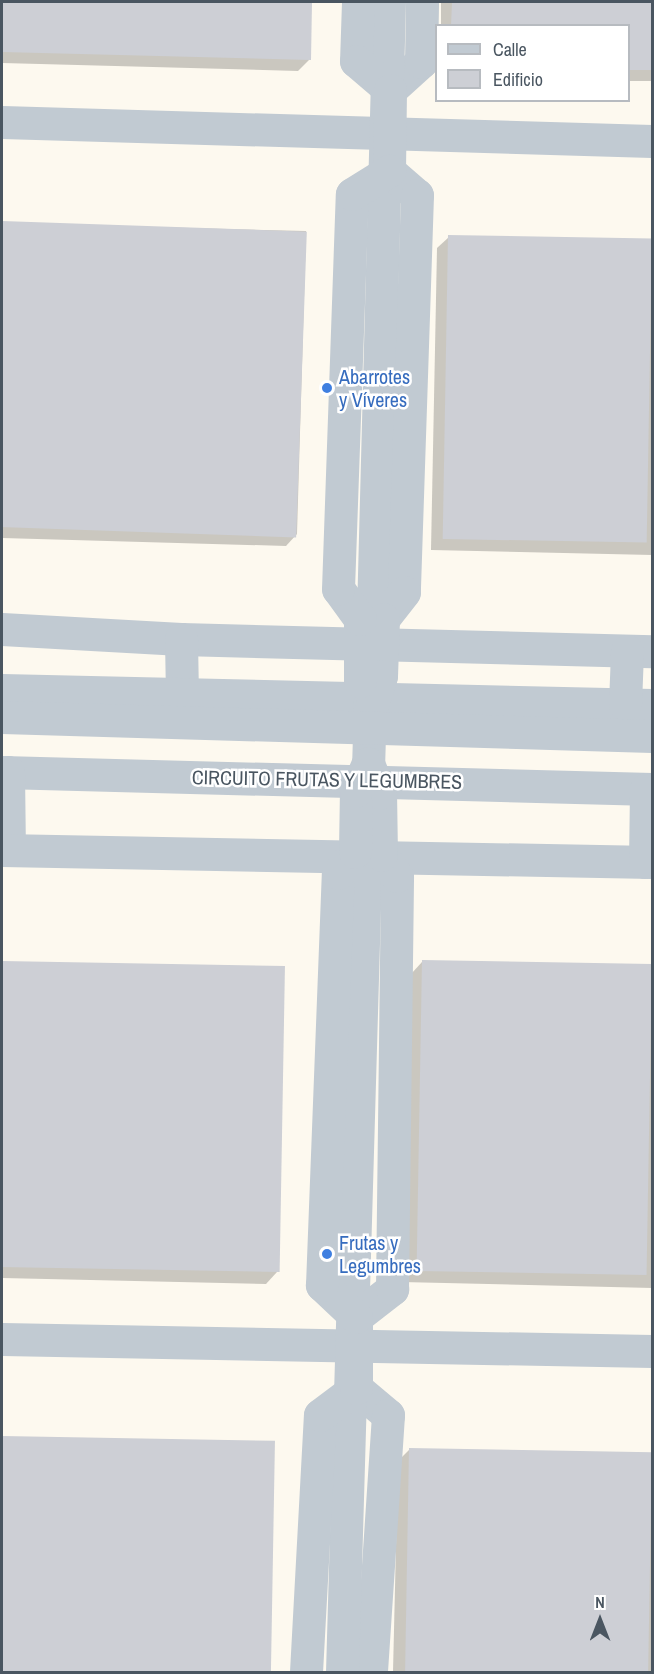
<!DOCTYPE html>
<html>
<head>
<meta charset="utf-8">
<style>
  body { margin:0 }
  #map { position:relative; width:654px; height:1674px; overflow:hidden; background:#f5f3f3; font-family:"Archivo Narrow",sans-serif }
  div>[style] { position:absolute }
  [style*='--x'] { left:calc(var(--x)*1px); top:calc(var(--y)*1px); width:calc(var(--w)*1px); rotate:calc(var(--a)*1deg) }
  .commercial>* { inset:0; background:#fdf9ef }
  .shadow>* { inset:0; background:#0003; transform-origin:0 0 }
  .building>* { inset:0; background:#cdcfd5; transform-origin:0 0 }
  .minor>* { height:33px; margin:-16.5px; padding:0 16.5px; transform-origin:16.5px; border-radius:16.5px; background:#c1cad2 }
  .minor-bridge>* { height:33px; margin:-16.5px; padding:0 16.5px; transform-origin:16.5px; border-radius:16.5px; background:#c1cad2 }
  .dots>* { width:16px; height:16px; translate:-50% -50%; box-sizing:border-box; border:3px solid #fff; border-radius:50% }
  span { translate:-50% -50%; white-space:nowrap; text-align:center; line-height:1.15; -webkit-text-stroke:5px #fff; paint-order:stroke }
  .shop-label { font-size:20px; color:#366cbe }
  .left { translate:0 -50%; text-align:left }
  .street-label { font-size:20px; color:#4a5661 }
  .frame { position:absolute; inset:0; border:3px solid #4a5661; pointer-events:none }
  .legend { position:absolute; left:435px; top:24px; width:195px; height:78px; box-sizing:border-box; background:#fff; border:2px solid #b7bbc0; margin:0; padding:8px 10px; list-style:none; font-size:18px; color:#4a5661 }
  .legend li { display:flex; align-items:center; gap:12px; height:30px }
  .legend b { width:30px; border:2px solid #b7bbc0 }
  .north { position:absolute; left:570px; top:1590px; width:60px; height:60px; -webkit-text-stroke:4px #fff; paint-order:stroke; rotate:0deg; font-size:16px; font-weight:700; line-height:24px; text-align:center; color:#4a5661 }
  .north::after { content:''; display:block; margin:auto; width:21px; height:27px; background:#4a5661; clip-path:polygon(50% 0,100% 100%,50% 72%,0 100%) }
</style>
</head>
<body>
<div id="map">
  <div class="commercial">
    <i style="clip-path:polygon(evenodd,2px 2px,652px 2px,652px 1672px,2px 1672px,2px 2px,436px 26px,628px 26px,628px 100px,436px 100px,436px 26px)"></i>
  </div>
  <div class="shadow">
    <i style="clip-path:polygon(2px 2px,311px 2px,309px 60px,298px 71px,2px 63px)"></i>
    <i style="clip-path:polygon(441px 2px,652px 2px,652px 81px,628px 81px,628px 26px,441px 26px)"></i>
    <i style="clip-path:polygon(2px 223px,306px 231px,297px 534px,286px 546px,2px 538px)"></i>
    <i style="clip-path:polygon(449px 237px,652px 241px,652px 555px,431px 550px,437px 248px)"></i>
    <i style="clip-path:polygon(2px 962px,284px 968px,277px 1272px,266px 1284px,2px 1278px)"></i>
    <i style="clip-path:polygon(422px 962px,652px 968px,652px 1288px,401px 1282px,411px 974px)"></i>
    <i style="left:2px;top:1438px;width:271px;height:234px;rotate:1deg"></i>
    <i style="clip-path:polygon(409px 1450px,652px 1456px,652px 1672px,393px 1672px,398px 1461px)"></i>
  </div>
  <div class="building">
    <i style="clip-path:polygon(2px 2px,312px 2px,311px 60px,2px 52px)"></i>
    <i style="clip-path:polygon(452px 2px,652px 2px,652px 70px,628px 70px,628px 26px,451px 26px)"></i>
    <i style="left:2px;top:221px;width:305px;height:306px;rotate:2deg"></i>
    <i style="left:448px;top:235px;width:204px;height:304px;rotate:1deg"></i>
    <i style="left:422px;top:960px;width:230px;height:311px;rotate:1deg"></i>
    <i style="left:2px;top:961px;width:283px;height:306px;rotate:1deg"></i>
    <i style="left:2px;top:1436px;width:273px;height:236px;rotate:1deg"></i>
    <i style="left:409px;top:1448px;width:243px;height:224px;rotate:1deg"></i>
  </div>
  <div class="minor">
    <i style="--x:390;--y:90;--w:42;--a:-42.1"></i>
    <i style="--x:421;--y:62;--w:60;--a:-89"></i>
    <i style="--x:2;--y:122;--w:650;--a:1.67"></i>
    <i style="--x:2;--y:629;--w:179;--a:3.2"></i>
    <i style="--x:181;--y:639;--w:471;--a:1.5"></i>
    <i style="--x:181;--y:639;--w:55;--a:89"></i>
    <i style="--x:372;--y:651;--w:649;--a:-88.5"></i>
    <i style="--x:2;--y:690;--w:650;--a:1.32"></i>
    <i style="--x:625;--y:704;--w:53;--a:-87.8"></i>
    <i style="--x:2;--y:772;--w:650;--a:1.5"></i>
    <i style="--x:8;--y:772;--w:78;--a:89.3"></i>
    <i style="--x:2;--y:850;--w:650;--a:1.06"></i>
    <i style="--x:645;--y:862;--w:73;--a:-89.2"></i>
    <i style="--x:2;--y:1339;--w:650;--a:1.06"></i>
    <i style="--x:356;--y:1388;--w:42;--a:40.2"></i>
    <i style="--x:388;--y:1415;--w:258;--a:93.8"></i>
    <i style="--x:342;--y:1672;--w:972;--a:-88.35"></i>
  </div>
  <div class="minor-bridge">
    <i style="--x:358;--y:2;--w:59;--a:91.9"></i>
    <i style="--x:356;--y:61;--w:45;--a:40.5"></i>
    <i style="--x:390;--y:90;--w:81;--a:90.7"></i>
    <i style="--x:389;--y:171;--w:37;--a:41"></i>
    <i style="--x:417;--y:195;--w:397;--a:91.9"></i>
    <i style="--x:404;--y:592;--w:34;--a:128"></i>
    <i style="--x:383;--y:619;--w:57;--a:92"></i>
    <i style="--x:381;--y:676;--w:41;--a:107.1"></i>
    <i style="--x:360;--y:681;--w:62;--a:-90"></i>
    <i style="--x:360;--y:619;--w:37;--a:-126"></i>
    <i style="--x:338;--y:589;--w:395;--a:-88"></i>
    <i style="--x:352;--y:194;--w:44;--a:-31.9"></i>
    <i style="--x:2;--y:717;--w:650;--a:1.67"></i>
    <i style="--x:356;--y:1317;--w:46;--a:-37.9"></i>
    <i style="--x:392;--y:1289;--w:413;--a:-89.3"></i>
    <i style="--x:397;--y:876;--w:26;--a:-127"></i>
    <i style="--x:381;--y:855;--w:62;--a:-90.9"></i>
    <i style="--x:380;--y:793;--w:32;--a:-112"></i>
    <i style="--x:306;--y:1672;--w:257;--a:-86.9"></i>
    <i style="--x:320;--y:1415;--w:45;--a:-36.9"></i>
    <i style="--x:356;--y:1388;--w:71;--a:-90"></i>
    <i style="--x:356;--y:1317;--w:47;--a:-136.7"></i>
    <i style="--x:322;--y:1285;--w:412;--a:-87.8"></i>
    <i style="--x:338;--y:873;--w:27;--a:-51"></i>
    <i style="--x:355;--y:852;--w:61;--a:-89.1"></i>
    <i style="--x:356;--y:791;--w:30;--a:-67"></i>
  </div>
  <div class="dots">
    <i style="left:327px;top:388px;background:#3f7fe0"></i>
    <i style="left:327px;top:1254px;background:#3f7fe0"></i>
  </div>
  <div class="shop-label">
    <span class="left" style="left:339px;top:388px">Abarrotes<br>y Víveres</span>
    <span class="left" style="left:339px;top:1254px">Frutas y<br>Legumbres</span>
  </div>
  <div class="street-label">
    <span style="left:327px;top:779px;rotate:1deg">CIRCUITO FRUTAS Y LEGUMBRES</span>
  </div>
  <div class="frame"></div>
  <ul class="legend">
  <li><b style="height:8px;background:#c1cad2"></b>Calle</li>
  <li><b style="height:16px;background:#cdcfd5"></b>Edificio</li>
  </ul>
  <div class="north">N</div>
</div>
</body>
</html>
